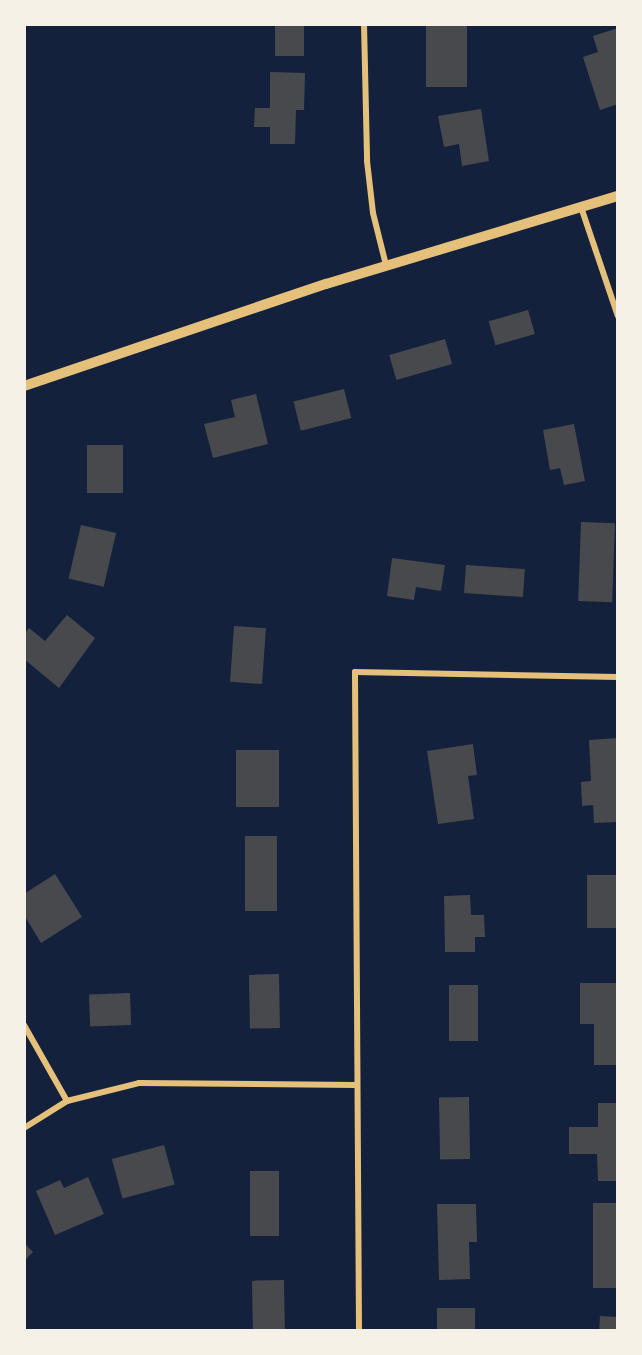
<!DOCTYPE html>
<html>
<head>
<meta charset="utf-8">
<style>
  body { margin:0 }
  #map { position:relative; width:642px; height:1355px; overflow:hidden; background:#14213d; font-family:Georgia,serif }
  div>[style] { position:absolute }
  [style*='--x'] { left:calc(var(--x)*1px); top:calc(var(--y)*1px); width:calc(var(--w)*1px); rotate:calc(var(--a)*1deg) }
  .building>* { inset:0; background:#48494c; transform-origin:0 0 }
  .minor>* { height:6px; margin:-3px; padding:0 3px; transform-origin:3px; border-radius:3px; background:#e5c07b }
  .tertiary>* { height:10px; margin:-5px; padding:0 5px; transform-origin:5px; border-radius:5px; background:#e5c07b }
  span { translate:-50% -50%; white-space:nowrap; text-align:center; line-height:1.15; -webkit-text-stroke:5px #f6f1e7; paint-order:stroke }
  .frame { position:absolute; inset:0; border:26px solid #f6f1e7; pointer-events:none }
</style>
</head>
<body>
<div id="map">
  <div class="building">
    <i style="left:275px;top:24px;width:29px;height:32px"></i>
    <i style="left:426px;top:24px;width:41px;height:63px"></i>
    <i style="clip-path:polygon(618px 28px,618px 104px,600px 110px,583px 57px,598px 52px,593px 36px)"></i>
    <i style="clip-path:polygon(270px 72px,305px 73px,304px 110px,296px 110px,295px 144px,270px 144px,270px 127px,254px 127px,255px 108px,270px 108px)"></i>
    <i style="clip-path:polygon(481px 109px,489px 161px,462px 166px,459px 144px,444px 147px,438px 116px)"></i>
    <i style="left:528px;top:310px;width:25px;height:41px;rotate:74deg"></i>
    <i style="left:445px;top:339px;width:26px;height:58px;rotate:74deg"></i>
    <i style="left:344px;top:389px;width:30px;height:52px;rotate:76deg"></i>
    <i style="clip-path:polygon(256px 394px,268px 444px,213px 458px,204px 424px,235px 417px,231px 400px)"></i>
    <i style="clip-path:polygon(574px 424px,585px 481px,564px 485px,560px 468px,550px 470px,543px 430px)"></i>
    <i style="left:87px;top:445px;width:36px;height:48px"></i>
    <i style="left:581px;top:522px;width:34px;height:79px;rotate:2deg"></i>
    <i style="left:81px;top:525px;width:36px;height:55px;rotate:13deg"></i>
    <i style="clip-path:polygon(392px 558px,445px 565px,441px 591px,416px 587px,414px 600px,387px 596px)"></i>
    <i style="left:466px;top:565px;width:59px;height:28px;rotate:4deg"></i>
    <i style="clip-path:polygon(67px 615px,95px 638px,59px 688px,24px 659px,24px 634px,29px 628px,45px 641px)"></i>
    <i style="left:234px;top:626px;width:32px;height:56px;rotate:4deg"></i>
    <i style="clip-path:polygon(618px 738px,618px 822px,594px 823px,593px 805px,582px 806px,581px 782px,591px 781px,589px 740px)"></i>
    <i style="clip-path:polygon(473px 744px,477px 775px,468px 776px,474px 819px,438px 824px,427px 751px)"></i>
    <i style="left:236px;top:750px;width:43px;height:57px"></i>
    <i style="left:245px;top:836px;width:32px;height:75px"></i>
    <i style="clip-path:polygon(55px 874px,82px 917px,41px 943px,24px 915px,24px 894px)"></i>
    <i style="left:587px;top:875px;width:31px;height:53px"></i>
    <i style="clip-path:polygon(470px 895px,471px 915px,484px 915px,485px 937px,475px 937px,475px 952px,445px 952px,444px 896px)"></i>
    <i style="left:279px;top:974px;width:54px;height:30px;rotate:89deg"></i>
    <i style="clip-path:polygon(580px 983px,618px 983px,618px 1065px,594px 1065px,594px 1024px,580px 1024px)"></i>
    <i style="left:449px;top:985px;width:29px;height:56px"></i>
    <i style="left:130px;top:993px;width:32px;height:41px;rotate:88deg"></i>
    <i style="left:469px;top:1097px;width:62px;height:30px;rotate:89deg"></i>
    <i style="clip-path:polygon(598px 1103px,618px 1103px,618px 1181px,598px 1181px,597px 1154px,569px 1154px,569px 1127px,598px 1127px)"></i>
    <i style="left:164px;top:1145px;width:41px;height:54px;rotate:75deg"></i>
    <i style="left:250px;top:1171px;width:29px;height:65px"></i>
    <i style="clip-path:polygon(88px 1177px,104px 1214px,55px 1235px,36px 1191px,60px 1180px,64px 1188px)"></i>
    <i style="left:593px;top:1203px;width:25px;height:85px"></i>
    <i style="clip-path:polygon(437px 1204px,476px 1204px,477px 1242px,469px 1242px,470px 1279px,439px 1280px)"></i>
    <i style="clip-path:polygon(24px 1243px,33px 1252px,24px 1261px)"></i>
    <i style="left:284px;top:1280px;width:51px;height:32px;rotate:89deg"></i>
    <i style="left:437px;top:1308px;width:38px;height:23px"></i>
    <i style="left:600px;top:1316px;width:18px;height:15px;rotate:3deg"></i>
  </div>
  <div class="minor">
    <i style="--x:364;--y:24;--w:137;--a:88.7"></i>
    <i style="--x:367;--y:161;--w:52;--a:83.4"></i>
    <i style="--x:373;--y:213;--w:54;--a:76"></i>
    <i style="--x:581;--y:207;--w:115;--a:71.3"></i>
    <i style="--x:24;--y:1025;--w:87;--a:60.5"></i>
    <i style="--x:24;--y:1128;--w:51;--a:-32.1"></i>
    <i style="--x:67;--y:1101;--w:74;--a:-14"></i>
    <i style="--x:139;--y:1083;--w:217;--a:0.5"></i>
    <i style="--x:359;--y:1331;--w:659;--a:-90.35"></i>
    <i style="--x:355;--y:672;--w:263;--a:1.1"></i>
  </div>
  <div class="tertiary">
    <i style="--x:24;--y:386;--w:319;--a:-18.7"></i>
    <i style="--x:326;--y:284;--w:305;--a:-16.8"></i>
  </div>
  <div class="frame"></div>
</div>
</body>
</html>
